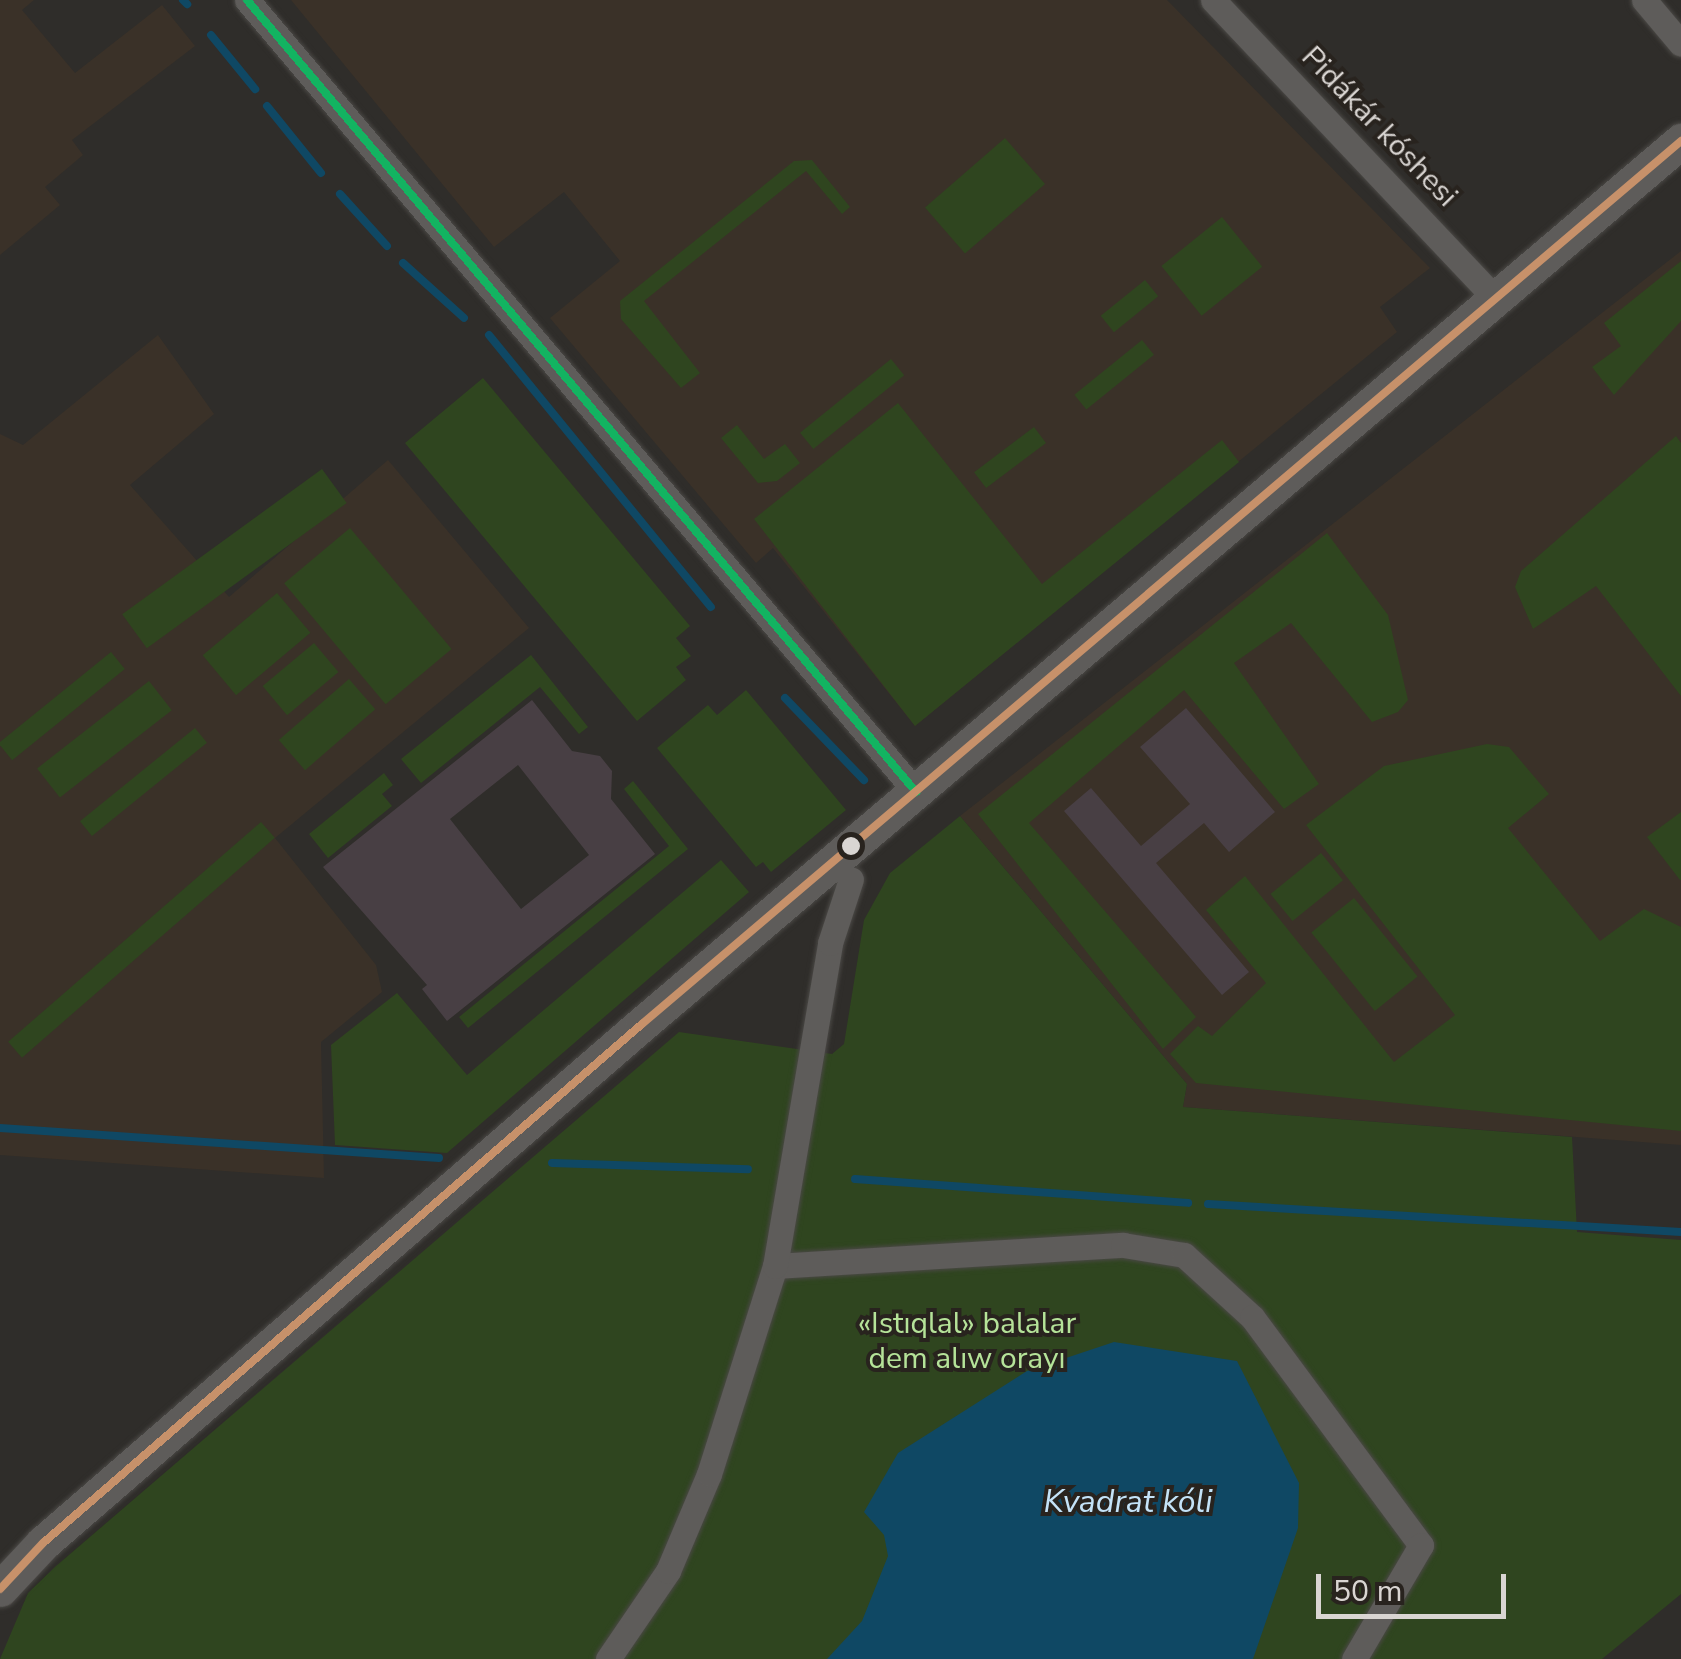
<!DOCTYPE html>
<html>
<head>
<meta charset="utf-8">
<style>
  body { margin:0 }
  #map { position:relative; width:1681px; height:1659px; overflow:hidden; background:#2f2d2a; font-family:"Nunito Sans",sans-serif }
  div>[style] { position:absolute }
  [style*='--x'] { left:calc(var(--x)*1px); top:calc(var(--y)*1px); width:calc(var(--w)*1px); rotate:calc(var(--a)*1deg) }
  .built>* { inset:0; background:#3a3128 }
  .green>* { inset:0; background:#2f451f; transform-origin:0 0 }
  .water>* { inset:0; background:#0f4864 }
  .stream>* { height:8px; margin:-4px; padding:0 4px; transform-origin:4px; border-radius:4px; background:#0f4864 }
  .building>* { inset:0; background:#483f44 }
  .roads { filter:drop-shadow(0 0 2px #4a4845) drop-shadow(0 0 2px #4a4845) }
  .street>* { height:25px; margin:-12.5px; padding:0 12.5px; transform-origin:12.5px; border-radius:12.5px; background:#5e5c5a }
  .secondary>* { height:35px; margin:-17.5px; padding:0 17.5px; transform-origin:17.5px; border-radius:17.5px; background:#5e5c5a }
  .bus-1>* { height:8px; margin:-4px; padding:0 4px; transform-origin:4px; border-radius:4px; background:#13b361 }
  .bus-2>* { height:8px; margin:-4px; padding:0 4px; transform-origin:4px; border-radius:4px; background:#c7916a }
  .dots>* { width:28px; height:28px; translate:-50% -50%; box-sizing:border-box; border:5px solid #28231e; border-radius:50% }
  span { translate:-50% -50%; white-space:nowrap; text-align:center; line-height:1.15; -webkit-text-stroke:8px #28231e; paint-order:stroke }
  .street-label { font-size:30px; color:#d9d5d2 }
  .park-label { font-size:30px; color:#b5e399 }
  .water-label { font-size:32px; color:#c4e3f8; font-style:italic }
  .scale { position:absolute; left:1316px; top:1574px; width:190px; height:45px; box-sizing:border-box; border:5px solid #d9d5d2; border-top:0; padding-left:12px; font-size:30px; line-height:35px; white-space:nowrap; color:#d9d5d2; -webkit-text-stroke:8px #28231e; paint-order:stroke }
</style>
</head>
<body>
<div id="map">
  <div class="built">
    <i style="clip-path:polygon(0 0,34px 0,22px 10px,75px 73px,162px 5px,195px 46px,72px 140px,83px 155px,45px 187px,60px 205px,0 255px)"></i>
    <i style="clip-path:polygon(291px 0,1167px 0,1430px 268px,1380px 307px,1397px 332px,915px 726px,773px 548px,756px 563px,550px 318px,620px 261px,564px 192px,494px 247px)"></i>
    <i style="clip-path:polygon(1681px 251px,1681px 1145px,1183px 1107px,1187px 1084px,960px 816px)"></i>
    <i style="clip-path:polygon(158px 335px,214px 414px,130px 485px,229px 597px,388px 460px,529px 628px,275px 838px,376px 965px,382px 992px,321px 1042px,324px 1178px,0 1155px,0 434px,23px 445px)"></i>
  </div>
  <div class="green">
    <i style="left:1005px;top:138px;width:61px;height:106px;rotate:49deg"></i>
    <i style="clip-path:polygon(812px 160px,850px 207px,842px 214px,806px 171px,644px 301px,700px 373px,681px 388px,621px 319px,620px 301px,794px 161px)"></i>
    <i style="left:1222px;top:217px;width:64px;height:78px;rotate:51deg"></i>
    <i style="clip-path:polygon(1681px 261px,1681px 321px,1614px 395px,1592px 367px,1621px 346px,1604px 323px)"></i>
    <i style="left:1145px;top:280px;width:21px;height:57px;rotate:51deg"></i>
    <i style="left:1142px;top:340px;width:19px;height:87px;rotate:51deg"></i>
    <i style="left:891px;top:359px;width:21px;height:117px;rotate:51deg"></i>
    <i style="clip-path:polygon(483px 378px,690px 626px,676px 638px,691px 656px,676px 667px,686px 680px,637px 721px,405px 443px)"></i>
    <i style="clip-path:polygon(898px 403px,1042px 584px,1222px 440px,1239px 462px,915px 726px,754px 519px)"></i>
    <i style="clip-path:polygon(737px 425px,764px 459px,785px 444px,800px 463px,777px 481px,758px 483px,721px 438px)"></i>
    <i style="left:1034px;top:427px;width:20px;height:75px;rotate:53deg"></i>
    <i style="clip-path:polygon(1676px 436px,1681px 443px,1681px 696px,1596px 586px,1533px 629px,1515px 587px,1521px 571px)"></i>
    <i style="left:322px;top:469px;width:42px;height:247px;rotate:54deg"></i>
    <i style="left:350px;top:528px;width:158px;height:86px;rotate:50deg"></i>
    <i style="clip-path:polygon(1327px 533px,1388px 615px,1408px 700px,1398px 712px,1372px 722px,1291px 623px,1234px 663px,1319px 784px,1284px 809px,1184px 690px,1029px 823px,1196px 1017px,1163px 1049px,978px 814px)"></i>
    <i style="left:277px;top:593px;width:52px;height:97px;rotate:50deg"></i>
    <i style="left:314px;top:643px;width:38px;height:67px;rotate:50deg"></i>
    <i style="left:111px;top:652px;width:22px;height:145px;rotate:51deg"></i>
    <i style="clip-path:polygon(531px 655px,588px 727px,579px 734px,540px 687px,421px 783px,401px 759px)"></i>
    <i style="left:349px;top:679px;width:40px;height:93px;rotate:49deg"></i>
    <i style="left:149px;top:681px;width:37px;height:142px;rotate:52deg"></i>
    <i style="clip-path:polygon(746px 690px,846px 810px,771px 872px,763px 862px,756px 867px,657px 748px,708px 705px,717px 715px)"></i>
    <i style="left:195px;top:728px;width:19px;height:148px;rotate:51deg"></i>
    <i style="clip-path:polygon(1487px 744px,1509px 747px,1549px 794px,1508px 828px,1600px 941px,1644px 909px,1681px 927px,1681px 1131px,1196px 1083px,1170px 1054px,1198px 1026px,1212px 1036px,1266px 983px,1206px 910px,1245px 876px,1394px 1062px,1455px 1015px,1306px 825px,1384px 766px)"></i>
    <i style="clip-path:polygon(384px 773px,393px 785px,382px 794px,392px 806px,328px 858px,309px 834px)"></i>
    <i style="clip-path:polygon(633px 781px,688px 849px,468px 1028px,459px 1017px,669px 846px,624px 789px)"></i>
    <i style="clip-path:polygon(1681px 812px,1681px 880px,1680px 880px,1647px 837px)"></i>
    <i style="clip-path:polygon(960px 816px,1187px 1084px,1183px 1107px,1572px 1137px,1577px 1232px,1681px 1240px,1681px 1594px,1602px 1659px,0 1659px,28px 1593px,56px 1566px,679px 1032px,832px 1054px,844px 1044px,864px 920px,890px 873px)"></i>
    <i style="left:261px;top:822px;width:21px;height:335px;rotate:49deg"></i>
    <i style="left:1321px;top:853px;width:35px;height:65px;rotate:51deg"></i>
    <i style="clip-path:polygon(721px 860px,749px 892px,447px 1153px,335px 1145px,331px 1045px,397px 993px,467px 1075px)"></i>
    <i style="left:1354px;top:898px;width:101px;height:55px;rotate:51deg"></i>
  </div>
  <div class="water">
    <i style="clip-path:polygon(1114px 1342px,1237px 1361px,1299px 1483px,1298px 1528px,1253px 1659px,827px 1659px,862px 1621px,888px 1556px,884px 1535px,864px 1512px,898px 1453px,1027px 1371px)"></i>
  </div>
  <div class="stream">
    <i style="--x:183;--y:0;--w:6;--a:45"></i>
    <i style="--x:211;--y:35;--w:70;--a:50.8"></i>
    <i style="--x:267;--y:106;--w:86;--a:51.1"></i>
    <i style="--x:340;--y:194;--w:70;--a:47.9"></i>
    <i style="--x:403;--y:263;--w:82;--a:42"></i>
    <i style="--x:489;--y:335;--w:351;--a:50.8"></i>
    <i style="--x:785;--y:698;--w:114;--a:46.1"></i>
    <i style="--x:0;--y:1128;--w:440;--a:3.9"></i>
    <i style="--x:552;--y:1163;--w:196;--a:1.8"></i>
    <i style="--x:855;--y:1179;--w:334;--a:4.1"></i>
    <i style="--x:1208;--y:1204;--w:474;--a:3.4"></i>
  </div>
  <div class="building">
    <i style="clip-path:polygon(evenodd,532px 700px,572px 751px,600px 756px,612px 771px,611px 799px,655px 854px,447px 1021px,422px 989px,427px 985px,323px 867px,532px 700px,518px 765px,589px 855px,521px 909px,450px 819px,518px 765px)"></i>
    <i style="clip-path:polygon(1186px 708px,1275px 812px,1229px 852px,1204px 823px,1156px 863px,1249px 972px,1222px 995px,1064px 811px,1091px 788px,1141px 846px,1190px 804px,1140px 747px)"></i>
  </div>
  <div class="roads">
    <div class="street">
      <i style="--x:247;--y:0;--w:1037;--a:49.81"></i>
      <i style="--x:1213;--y:0;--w:413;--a:46.6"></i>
      <i style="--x:1644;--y:0;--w:57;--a:49.9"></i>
      <i style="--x:775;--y:1266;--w:349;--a:-3.5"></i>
      <i style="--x:1123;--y:1245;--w:62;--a:9.3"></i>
      <i style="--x:1184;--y:1255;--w:92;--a:42.4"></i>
      <i style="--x:1252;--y:1317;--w:284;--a:53.5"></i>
      <i style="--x:1421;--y:1545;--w:132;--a:120.4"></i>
      <i style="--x:608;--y:1659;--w:107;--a:-55.7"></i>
      <i style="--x:668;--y:1571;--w:105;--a:-67.1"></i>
      <i style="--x:709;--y:1474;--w:218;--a:-72.4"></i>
      <i style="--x:775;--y:1266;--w:328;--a:-80.3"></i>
      <i style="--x:830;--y:943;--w:67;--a:-71.8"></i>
    </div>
    <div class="secondary">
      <i style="--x:0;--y:1589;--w:63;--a:-46.9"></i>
      <i style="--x:43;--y:1543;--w:793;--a:-40.91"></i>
      <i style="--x:642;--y:1024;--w:1364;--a:-40.36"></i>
    </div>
  </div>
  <div class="bus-1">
    <i style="--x:247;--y:0;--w:1037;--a:49.81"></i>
  </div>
  <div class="bus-2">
    <i style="--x:0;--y:1589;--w:63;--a:-46.9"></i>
    <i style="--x:43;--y:1543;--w:793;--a:-40.91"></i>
    <i style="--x:642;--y:1024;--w:1364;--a:-40.36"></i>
  </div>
  <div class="dots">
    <i style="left:851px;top:846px;background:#d9d5d2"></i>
  </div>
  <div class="street-label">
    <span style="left:1379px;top:127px;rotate:46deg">Pidákár kóshesi</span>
  </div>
  <div class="park-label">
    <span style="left:967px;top:1341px">«Istıqlal» balalar<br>dem alıw orayı</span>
  </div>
  <div class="water-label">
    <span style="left:1128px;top:1502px">Kvadrat kóli</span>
  </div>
  <div class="scale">50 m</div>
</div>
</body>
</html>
